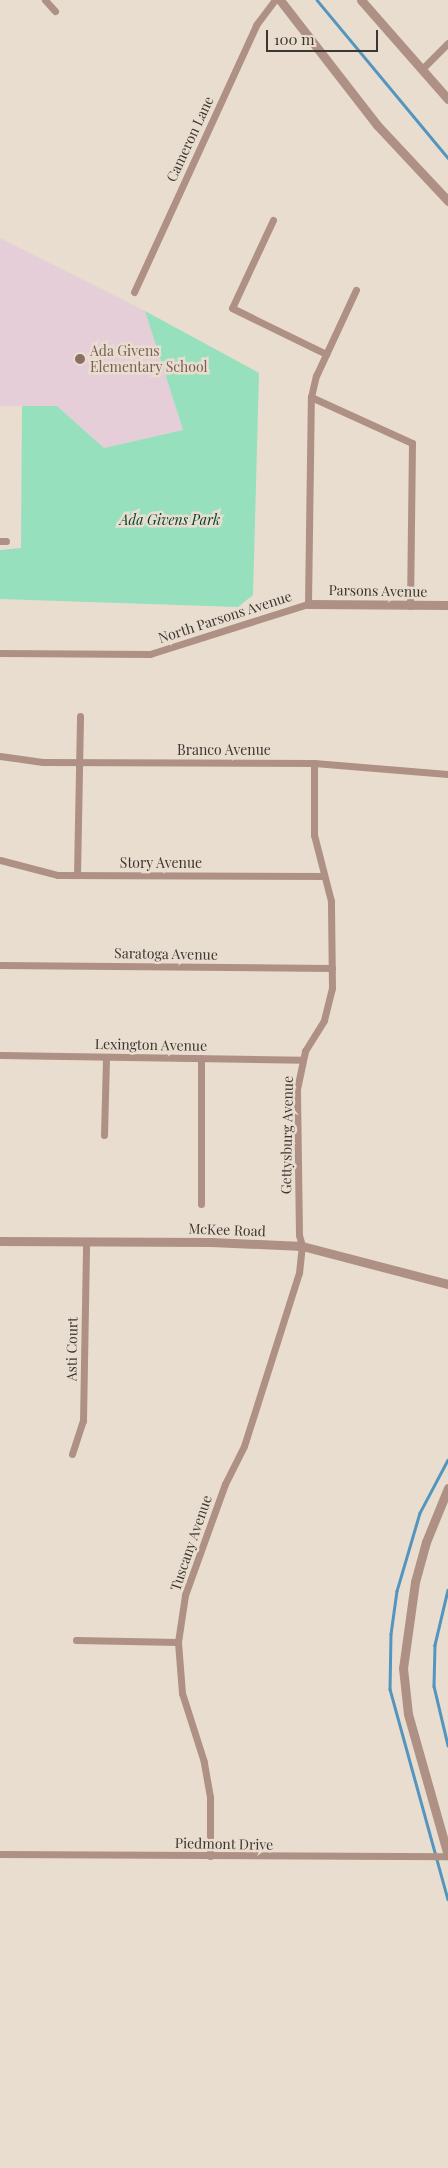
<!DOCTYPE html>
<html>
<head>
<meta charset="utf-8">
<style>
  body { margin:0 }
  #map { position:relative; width:448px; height:2168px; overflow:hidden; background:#e9ddcf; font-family:"Playfair Display",serif }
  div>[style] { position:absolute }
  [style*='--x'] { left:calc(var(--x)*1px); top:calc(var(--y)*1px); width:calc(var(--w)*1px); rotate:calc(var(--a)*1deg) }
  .education>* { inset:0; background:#e6ced8 }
  .green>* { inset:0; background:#96e0be }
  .stream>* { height:2.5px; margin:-1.25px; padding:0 1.25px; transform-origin:1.25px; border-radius:1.25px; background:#5395be }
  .minor>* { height:7px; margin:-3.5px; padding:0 3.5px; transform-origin:3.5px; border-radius:3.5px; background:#af9085 }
  .tertiary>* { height:9px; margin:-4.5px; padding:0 4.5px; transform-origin:4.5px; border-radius:4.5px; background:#af9085 }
  .dots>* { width:14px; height:14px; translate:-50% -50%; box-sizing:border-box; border:2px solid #e9ddcf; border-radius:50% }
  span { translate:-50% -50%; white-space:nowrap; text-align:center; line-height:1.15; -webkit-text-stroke:5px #e9ddcf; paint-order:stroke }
  .street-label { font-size:14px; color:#3b3630 }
  .education-label { font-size:14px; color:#785e54 }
  .left { translate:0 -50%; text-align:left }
  .park-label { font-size:14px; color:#00412b; font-style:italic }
  .scale { position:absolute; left:266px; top:30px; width:112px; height:22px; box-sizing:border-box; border:2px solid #3b3630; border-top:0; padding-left:6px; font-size:15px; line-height:18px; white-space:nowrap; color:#3b3630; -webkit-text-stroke:4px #e9ddcf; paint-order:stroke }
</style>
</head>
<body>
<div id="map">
  <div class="education">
    <i style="clip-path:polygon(0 238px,145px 311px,183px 430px,104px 448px,57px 406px,0 406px)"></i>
  </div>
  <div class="green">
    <i style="clip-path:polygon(145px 311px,259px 373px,253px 595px,238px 607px,0 599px,0 550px,21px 548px,22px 406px,57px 406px,104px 448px,183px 430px)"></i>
  </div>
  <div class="stream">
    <i style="--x:317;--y:0;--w:205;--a:50.3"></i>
    <i style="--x:448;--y:1460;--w:60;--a:117.8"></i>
    <i style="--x:420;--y:1513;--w:81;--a:106.4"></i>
    <i style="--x:397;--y:1591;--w:43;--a:97.9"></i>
    <i style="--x:391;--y:1634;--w:55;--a:91"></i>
    <i style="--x:390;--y:1689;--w:218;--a:74.6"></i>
    <i style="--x:448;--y:1590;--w:57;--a:103.3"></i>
    <i style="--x:435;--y:1645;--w:41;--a:91.4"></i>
    <i style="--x:434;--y:1686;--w:61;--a:76.7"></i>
  </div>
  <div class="minor">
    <i style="--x:45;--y:0;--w:15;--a:48"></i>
    <i style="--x:422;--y:69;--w:37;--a:-45"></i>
    <i style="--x:273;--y:220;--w:97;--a:115"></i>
    <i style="--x:232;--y:308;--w:105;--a:26.1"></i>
    <i style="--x:134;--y:292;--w:294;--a:-65.4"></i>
    <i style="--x:256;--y:25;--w:31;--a:-53"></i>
    <i style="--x:311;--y:397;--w:111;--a:24.5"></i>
    <i style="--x:412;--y:443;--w:163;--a:90.7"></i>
    <i style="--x:0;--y:541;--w:6;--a:0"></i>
    <i style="--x:0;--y:653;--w:150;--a:0.4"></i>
    <i style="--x:150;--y:654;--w:166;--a:-17.6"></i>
    <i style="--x:308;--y:604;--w:207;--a:-89.2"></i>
    <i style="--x:311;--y:397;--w:22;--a:-77"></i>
    <i style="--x:316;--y:376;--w:95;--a:-65.1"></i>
    <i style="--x:0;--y:756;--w:43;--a:7.9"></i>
    <i style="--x:43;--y:762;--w:271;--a:0.2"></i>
    <i style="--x:314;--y:763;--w:134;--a:4.7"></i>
    <i style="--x:0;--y:860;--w:60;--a:14.5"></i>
    <i style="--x:58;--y:875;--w:266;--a:0.2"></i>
    <i style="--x:77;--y:875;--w:159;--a:-88.9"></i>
    <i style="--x:0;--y:965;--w:332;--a:0.5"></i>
    <i style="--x:0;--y:1055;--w:302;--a:0.9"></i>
    <i style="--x:201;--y:1058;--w:146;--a:90"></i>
    <i style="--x:104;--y:1135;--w:78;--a:-88.5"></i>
    <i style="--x:72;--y:1454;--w:35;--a:-72"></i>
    <i style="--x:83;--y:1421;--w:180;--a:-89"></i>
    <i style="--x:76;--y:1640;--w:102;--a:1.1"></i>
    <i style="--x:0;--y:1854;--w:448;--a:0.3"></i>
    <i style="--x:210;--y:1856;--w:59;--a:-90"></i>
    <i style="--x:210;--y:1797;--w:36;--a:-100"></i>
    <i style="--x:204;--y:1762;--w:72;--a:-107.7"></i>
    <i style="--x:182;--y:1693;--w:51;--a:-94.5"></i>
    <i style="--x:178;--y:1642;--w:48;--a:-81.5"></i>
    <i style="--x:185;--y:1595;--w:118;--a:-70.2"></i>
    <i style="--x:225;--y:1484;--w:42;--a:-63.4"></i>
    <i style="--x:244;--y:1446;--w:182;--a:-72.4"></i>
    <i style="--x:299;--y:1273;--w:27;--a:-84"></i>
    <i style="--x:302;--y:1246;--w:11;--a:-105"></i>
    <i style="--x:299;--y:1235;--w:146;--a:-90.8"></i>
    <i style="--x:297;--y:1089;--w:39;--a:-78"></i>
    <i style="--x:305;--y:1051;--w:36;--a:-58"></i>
    <i style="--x:324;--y:1020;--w:33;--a:-76"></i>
    <i style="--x:332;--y:988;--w:87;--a:-90.7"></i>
    <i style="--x:331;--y:901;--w:68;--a:-104.4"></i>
    <i style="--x:314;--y:835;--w:72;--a:-90"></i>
  </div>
  <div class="tertiary">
    <i style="--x:280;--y:0;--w:158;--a:52.2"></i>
    <i style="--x:377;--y:125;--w:104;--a:46.9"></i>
    <i style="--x:361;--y:0;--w:132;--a:48.7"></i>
    <i style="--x:308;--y:604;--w:140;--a:0.4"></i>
    <i style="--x:0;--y:1241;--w:211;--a:0.3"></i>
    <i style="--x:211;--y:1242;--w:91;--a:2.5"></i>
    <i style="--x:302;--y:1246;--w:151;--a:14.6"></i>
    <i style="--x:448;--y:1488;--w:58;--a:112.2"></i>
    <i style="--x:426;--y:1542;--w:41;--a:105.4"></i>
    <i style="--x:415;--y:1582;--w:87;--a:97.9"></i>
    <i style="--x:403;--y:1668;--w:46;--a:83.8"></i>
    <i style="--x:408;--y:1714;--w:147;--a:74.2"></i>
  </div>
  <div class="dots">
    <i style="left:80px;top:359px;background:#8d6e63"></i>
  </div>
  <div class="street-label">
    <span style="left:190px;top:139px;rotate:-65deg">Cameron Lane</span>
    <span style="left:378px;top:591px;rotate:1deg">Parsons Avenue</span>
    <span style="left:225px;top:617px;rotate:-18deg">North Parsons Avenue</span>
    <span style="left:224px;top:750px">Branco Avenue</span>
    <span style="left:161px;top:863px">Story Avenue</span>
    <span style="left:166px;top:954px;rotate:1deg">Saratoga Avenue</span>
    <span style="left:151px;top:1045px;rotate:1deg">Lexington Avenue</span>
    <span style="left:287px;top:1135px;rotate:-89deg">Gettysburg Avenue</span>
    <span style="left:227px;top:1230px;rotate:2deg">McKee Road</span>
    <span style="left:72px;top:1349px;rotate:-89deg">Asti Court</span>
    <span style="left:191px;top:1543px;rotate:-71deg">Tuscany Avenue</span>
    <span style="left:224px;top:1844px;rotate:1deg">Piedmont Drive</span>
  </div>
  <div class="education-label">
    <span class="left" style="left:90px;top:359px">Ada Givens<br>Elementary School</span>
  </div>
  <div class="park-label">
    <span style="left:170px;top:520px">Ada Givens Park</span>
  </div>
  <div class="scale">100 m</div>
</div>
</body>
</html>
